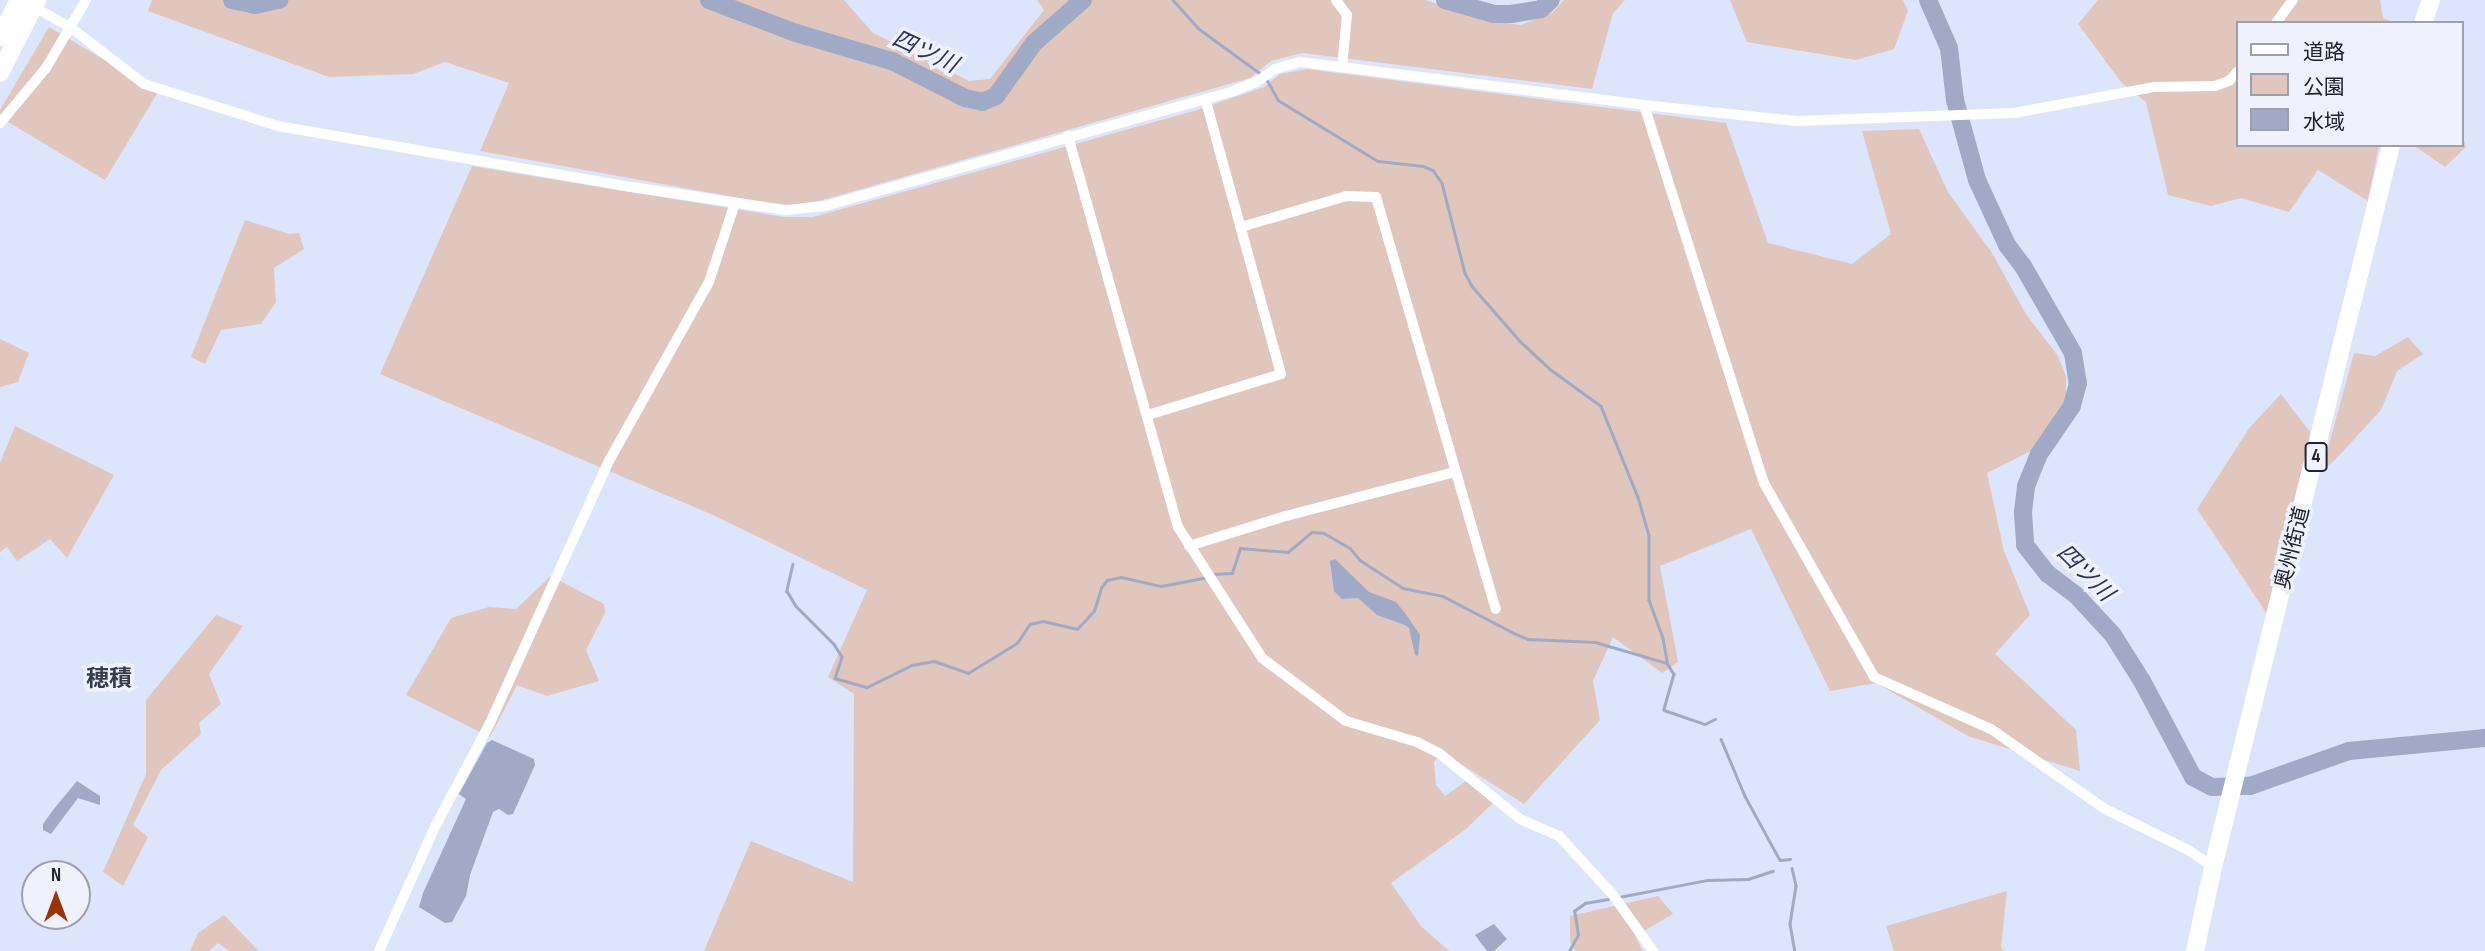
<!DOCTYPE html>
<html>
<head>
<meta charset="utf-8">
<style>
  body { margin:0 }
  #map { position:relative; width:2485px; height:951px; overflow:hidden; background:#dde5fd; font-family:"Sofia Sans Condensed","Noto Sans JP",sans-serif }
  div>[style] { position:absolute }
  [style*='--x'] { left:calc(var(--x)*1px); top:calc(var(--y)*1px); width:calc(var(--w)*1px); rotate:calc(var(--a)*1deg) }
  .green>* { inset:0; background:#e0c6bd }
  .water>* { inset:0; background:#a0a9c5 }
  .stream>* { height:2.5px; margin:-1.25px; padding:0 1.25px; transform-origin:1.25px; border-radius:1.25px; background:#a0a9c5 }
  .river>* { height:18px; margin:-9px; padding:0 9px; transform-origin:9px; border-radius:9px; background:#a0a9c5 }
  .street>* { height:10px; margin:-5px; padding:0 5px; transform-origin:5px; border-radius:5px; background:#fff }
  .highway>* { height:18px; margin:-9px; padding:0 9px; transform-origin:9px; border-radius:9px; background:#fff }
  span { translate:-50% -50%; white-space:nowrap; text-align:center; line-height:1.15; -webkit-text-stroke:7px #eff2fc; paint-order:stroke }
  .shield-label span { padding:2px 5px; background:#eff2fc; border:2px solid; border-radius:5px; -webkit-text-stroke-width:0 }
  .shield-label { font-size:19px; color:#22242d; font-weight:700 }
  .street-label { font-size:21px; color:#22242d }
  .water-label { font-size:23px; color:#2a345c; font-style:italic }
  .neighbourhood-label { font-size:23px; color:#363c4f; font-weight:700 }
  .legend { position:absolute; left:2236px; top:21px; width:228px; height:126px; box-sizing:border-box; background:#eff2fc; border:2px solid #9da0a9; margin:0; padding:9px 12px; list-style:none; font-size:21px; color:#22242d }
  .legend li { display:flex; align-items:center; gap:14px; height:35px }
  .legend b { width:35px; border:2px solid #9da0a9 }
  .north { position:absolute; left:21px; top:860px; width:70px; height:70px; box-sizing:border-box; background:#eff2fc; border:2px solid #9da0a9; border-radius:50%; rotate:0deg; font-size:19px; font-weight:700; line-height:28px; text-align:center; color:#22242d }
  .north::after { content:''; display:block; margin:auto; width:24px; height:32px; background:#993407; clip-path:polygon(50% 0,100% 100%,50% 72%,0 100%) }
</style>
</head>
<body>
<div id="map">
  <div class="green">
    <i style="clip-path:polygon(152px 0,844px 0,873px 33px,969px 81px,990px 79px,1044px 10px,1037px 0,1425px 0,1486px 20px,1521px 25px,1552px 13px,1564px 0,1625px 0,1613px 13px,1592px 89px,1302px 53px,1271px 61px,1250px 78px,819px 201px,783px 206px,480px 151px,509px 83px,445px 62px,413px 74px,329px 77px,148px 11px)"></i>
    <i style="clip-path:polygon(1730px 0,1903px 0,1908px 11px,1894px 49px,1856px 60px,1747px 42px)"></i>
    <i style="clip-path:polygon(2098px 0,2380px 0,2383px 18px,2396px 23px,2238px 23px,2238px 145px,2379px 145px,2368px 201px,2318px 170px,2289px 212px,2241px 198px,2211px 206px,2168px 195px,2146px 102px,2121px 82px,2078px 24px)"></i>
    <i style="clip-path:polygon(49px 27px,158px 92px,105px 180px,0 117px,0 110px)"></i>
    <i style="clip-path:polygon(1307px 69px,1726px 123px,1768px 243px,1852px 264px,1891px 234px,1862px 131px,1919px 129px,1948px 192px,1992px 253px,2026px 314px,2058px 356px,2066px 376px,2066px 404px,2033px 450px,1987px 473px,2004px 551px,2030px 615px,1995px 654px,2076px 730px,2080px 771px,1968px 736px,1876px 683px,1830px 691px,1751px 529px,1660px 566px,1678px 662px,1662px 673px,1613px 637px,1593px 681px,1600px 720px,1524px 804px,1442px 752px,1434px 762px,1436px 785px,1445px 796px,1469px 779px,1495px 801px,1466px 829px,1391px 883px,1421px 926px,1449px 951px,704px 951px,751px 841px,853px 882px,854px 694px,828px 677px,867px 590px,713px 515px,380px 374px,472px 166px,784px 217px,813px 217px,1197px 110px,1264px 87px,1280px 74px)"></i>
    <i style="clip-path:polygon(2462px 134px,2466px 147px,2445px 167px,2413px 145px,2462px 145px)"></i>
    <i style="clip-path:polygon(245px 220px,289px 234px,299px 233px,304px 249px,274px 268px,276px 302px,261px 324px,221px 330px,205px 364px,191px 357px)"></i>
    <i style="clip-path:polygon(2408px 337px,2423px 354px,2397px 371px,2381px 410px,2334px 461px,2322px 470px,2354px 353px,2375px 356px)"></i>
    <i style="clip-path:polygon(0 339px,29px 353px,18px 382px,0 387px)"></i>
    <i style="clip-path:polygon(2281px 394px,2313px 436px,2267px 614px,2197px 509px,2250px 427px)"></i>
    <i style="clip-path:polygon(15px 426px,114px 475px,67px 558px,50px 539px,17px 561px,7px 547px,0 552px,0 463px)"></i>
    <i style="clip-path:polygon(551px 576px,604px 604px,605px 613px,586px 650px,599px 681px,547px 696px,517px 685px,490px 737px,406px 695px,451px 618px,489px 607px,516px 609px)"></i>
    <i style="clip-path:polygon(216px 615px,243px 626px,209px 674px,221px 704px,199px 723px,201px 734px,161px 770px,133px 825px,148px 837px,123px 886px,103px 872px,146px 774px,146px 700px)"></i>
    <i style="clip-path:polygon(2007px 891px,2001px 948px,2005px 951px,1894px 951px,1886px 926px)"></i>
    <i style="clip-path:polygon(1658px 896px,1673px 914px,1635px 936px,1643px 951px,1575px 951px,1570px 941px,1570px 916px)"></i>
    <i style="clip-path:polygon(224px 915px,259px 951px,229px 951px,218px 943px,209px 951px,190px 951px,198px 933px)"></i>
  </div>
  <div class="water">
    <i style="clip-path:polygon(1335px 559px,1369px 592px,1396px 602px,1405px 613px,1420px 635px,1418px 656px,1415px 655px,1409px 628px,1405px 625px,1377px 615px,1358px 598px,1342px 599px,1334px 591px,1330px 561px)"></i>
    <i style="clip-path:polygon(492px 740px,534px 759px,535px 765px,513px 814px,508px 815px,499px 809px,493px 812px,470px 875px,466px 896px,452px 922px,445px 923px,419px 907px,423px 893px,466px 799px,459px 794px,487px 743px)"></i>
    <i style="clip-path:polygon(77px 781px,100px 796px,100px 805px,78px 798px,51px 834px,43px 830px,43px 824px,53px 810px)"></i>
    <i style="clip-path:polygon(1494px 924px,1507px 939px,1494px 951px,1487px 951px,1475px 935px)"></i>
  </div>
  <div class="stream">
    <i style="--x:1173;--y:0;--w:38;--a:48"></i>
    <i style="--x:1198;--y:28;--w:78;--a:36.1"></i>
    <i style="--x:1266;--y:78;--w:25;--a:61"></i>
    <i style="--x:1278;--y:100;--w:117;--a:31.4"></i>
    <i style="--x:1378;--y:161;--w:45;--a:6.3"></i>
    <i style="--x:1423;--y:166;--w:11;--a:22"></i>
    <i style="--x:1433;--y:170;--w:16;--a:55"></i>
    <i style="--x:1442;--y:183;--w:93;--a:75.7"></i>
    <i style="--x:1465;--y:273;--w:15;--a:62"></i>
    <i style="--x:1472;--y:286;--w:73;--a:48.9"></i>
    <i style="--x:1520;--y:341;--w:41;--a:43"></i>
    <i style="--x:1550;--y:369;--w:63;--a:36"></i>
    <i style="--x:1601;--y:406;--w:98;--a:67.9"></i>
    <i style="--x:1638;--y:497;--w:40;--a:74"></i>
    <i style="--x:1649;--y:535;--w:65;--a:90"></i>
    <i style="--x:1649;--y:600;--w:40;--a:69.8"></i>
    <i style="--x:1663;--y:638;--w:23;--a:80"></i>
    <i style="--x:793;--y:564;--w:28;--a:103"></i>
    <i style="--x:787;--y:591;--w:17;--a:59"></i>
    <i style="--x:796;--y:606;--w:54;--a:45"></i>
    <i style="--x:834;--y:644;--w:15;--a:58"></i>
    <i style="--x:842;--y:657;--w:22;--a:108"></i>
    <i style="--x:835;--y:678;--w:33;--a:16"></i>
    <i style="--x:867;--y:687;--w:50;--a:-26.1"></i>
    <i style="--x:912;--y:665;--w:22;--a:-10"></i>
    <i style="--x:934;--y:661;--w:36;--a:19"></i>
    <i style="--x:968;--y:673;--w:57;--a:-31.5"></i>
    <i style="--x:1017;--y:643;--w:23;--a:-56"></i>
    <i style="--x:1030;--y:624;--w:13;--a:-13"></i>
    <i style="--x:1043;--y:621;--w:35;--a:13"></i>
    <i style="--x:1077;--y:629;--w:25;--a:-47"></i>
    <i style="--x:1094;--y:611;--w:24;--a:-73"></i>
    <i style="--x:1101;--y:588;--w:10;--a:-53"></i>
    <i style="--x:1107;--y:580;--w:14;--a:-12"></i>
    <i style="--x:1121;--y:577;--w:41;--a:12.7"></i>
    <i style="--x:1161;--y:586;--w:48;--a:-10.8"></i>
    <i style="--x:1214;--y:574;--w:18;--a:-3"></i>
    <i style="--x:1232;--y:573;--w:26;--a:-72"></i>
    <i style="--x:1240;--y:548;--w:48;--a:4.8"></i>
    <i style="--x:1288;--y:552;--w:31;--a:-40"></i>
    <i style="--x:1312;--y:532;--w:12;--a:5"></i>
    <i style="--x:1324;--y:533;--w:30;--a:30"></i>
    <i style="--x:1350;--y:548;--w:16;--a:50"></i>
    <i style="--x:1360;--y:560;--w:51;--a:33.1"></i>
    <i style="--x:1403;--y:588;--w:41;--a:11.3"></i>
    <i style="--x:1443;--y:596;--w:82;--a:27.5"></i>
    <i style="--x:1516;--y:634;--w:13;--a:23"></i>
    <i style="--x:1528;--y:639;--w:67;--a:2.6"></i>
    <i style="--x:1595;--y:642;--w:75;--a:16.3"></i>
    <i style="--x:1667;--y:663;--w:13;--a:58"></i>
    <i style="--x:1674;--y:674;--w:37;--a:106"></i>
    <i style="--x:1664;--y:710;--w:43;--a:18.9"></i>
    <i style="--x:1705;--y:724;--w:11;--a:-27"></i>
    <i style="--x:1721;--y:739;--w:62;--a:67.2"></i>
    <i style="--x:1745;--y:796;--w:63;--a:61.4"></i>
    <i style="--x:1775;--y:851;--w:10;--a:61"></i>
    <i style="--x:1780;--y:860;--w:10;--a:-6"></i>
    <i style="--x:1792;--y:868;--w:18;--a:77"></i>
    <i style="--x:1796;--y:886;--w:38;--a:99"></i>
    <i style="--x:1790;--y:924;--w:27;--a:80"></i>
    <i style="--x:1619;--y:897;--w:90;--a:-10.9"></i>
    <i style="--x:1707;--y:880;--w:41;--a:-1.4"></i>
    <i style="--x:1748;--y:879;--w:26;--a:-18"></i>
    <i style="--x:1569;--y:951;--w:18;--a:-61"></i>
    <i style="--x:1578;--y:935;--w:24;--a:-99"></i>
    <i style="--x:1574;--y:911;--w:14;--a:-36"></i>
    <i style="--x:1585;--y:903;--w:23;--a:-10"></i>
  </div>
  <div class="river">
    <i style="--x:232;--y:0;--w:24;--a:12"></i>
    <i style="--x:255;--y:5;--w:25;--a:-12"></i>
    <i style="--x:709;--y:0;--w:93;--a:20.8"></i>
    <i style="--x:796;--y:33;--w:100;--a:16.3"></i>
    <i style="--x:892;--y:61;--w:82;--a:26.9"></i>
    <i style="--x:965;--y:98;--w:17;--a:13"></i>
    <i style="--x:982;--y:102;--w:15;--a:-23"></i>
    <i style="--x:996;--y:96;--w:65;--a:-54.4"></i>
    <i style="--x:1034;--y:43;--w:65;--a:-41.3"></i>
    <i style="--x:1445;--y:0;--w:51;--a:15.9"></i>
    <i style="--x:1494;--y:14;--w:17;--a:0"></i>
    <i style="--x:1511;--y:14;--w:30;--a:-9"></i>
    <i style="--x:1541;--y:9;--w:13;--a:-42"></i>
    <i style="--x:1928;--y:0;--w:52;--a:66.4"></i>
    <i style="--x:1949;--y:48;--w:52;--a:83.4"></i>
    <i style="--x:1955;--y:100;--w:83;--a:74.6"></i>
    <i style="--x:1977;--y:180;--w:72;--a:65.2"></i>
    <i style="--x:2007;--y:245;--w:26;--a:53"></i>
    <i style="--x:2023;--y:266;--w:100;--a:60.1"></i>
    <i style="--x:2073;--y:353;--w:30;--a:81"></i>
    <i style="--x:2078;--y:383;--w:24;--a:105"></i>
    <i style="--x:2072;--y:406;--w:58;--a:124.5"></i>
    <i style="--x:2039;--y:454;--w:35;--a:112"></i>
    <i style="--x:2026;--y:487;--w:26;--a:97"></i>
    <i style="--x:2023;--y:513;--w:32;--a:86"></i>
    <i style="--x:2025;--y:545;--w:37;--a:52"></i>
    <i style="--x:2048;--y:574;--w:35;--a:37"></i>
    <i style="--x:2076;--y:595;--w:54;--a:47.2"></i>
    <i style="--x:2113;--y:635;--w:54;--a:57.8"></i>
    <i style="--x:2142;--y:681;--w:109;--a:62"></i>
    <i style="--x:2193;--y:777;--w:21;--a:28"></i>
    <i style="--x:2212;--y:787;--w:38;--a:-2"></i>
    <i style="--x:2250;--y:786;--w:105;--a:-19.5"></i>
    <i style="--x:2349;--y:751;--w:137;--a:-5.5"></i>
  </div>
  <div class="street">
    <i style="--x:1336;--y:0;--w:19;--a:54"></i>
    <i style="--x:1347;--y:15;--w:52;--a:95.5"></i>
    <i style="--x:43;--y:12;--w:31;--a:29"></i>
    <i style="--x:70;--y:27;--w:93;--a:37.6"></i>
    <i style="--x:144;--y:84;--w:140;--a:17.4"></i>
    <i style="--x:278;--y:126;--w:345;--a:9.8"></i>
    <i style="--x:618;--y:185;--w:170;--a:8.5"></i>
    <i style="--x:786;--y:210;--w:39;--a:-6"></i>
    <i style="--x:825;--y:206;--w:424;--a:-15.7"></i>
    <i style="--x:1233;--y:91;--w:25;--a:-21"></i>
    <i style="--x:1256;--y:82;--w:23;--a:-34"></i>
    <i style="--x:1275;--y:69;--w:26;--a:-16"></i>
    <i style="--x:1300;--y:62;--w:347;--a:7.1"></i>
    <i style="--x:1644;--y:105;--w:154;--a:6"></i>
    <i style="--x:1797;--y:121;--w:217;--a:-2.1"></i>
    <i style="--x:2014;--y:113;--w:142;--a:-10.5"></i>
    <i style="--x:2154;--y:87;--w:61;--a:-0.9"></i>
    <i style="--x:2215;--y:86;--w:15;--a:-20"></i>
    <i style="--x:2229;--y:81;--w:13;--a:-48"></i>
    <i style="--x:2276;--y:23;--w:29;--a:-54"></i>
    <i style="--x:1644;--y:105;--w:397;--a:72.4"></i>
    <i style="--x:1764;--y:483;--w:223;--a:60.4"></i>
    <i style="--x:1874;--y:677;--w:128;--a:24"></i>
    <i style="--x:1991;--y:729;--w:139;--a:35.1"></i>
    <i style="--x:2105;--y:809;--w:95;--a:26.3"></i>
    <i style="--x:2190;--y:851;--w:28;--a:35"></i>
    <i style="--x:0;--y:123;--w:72;--a:-50.1"></i>
    <i style="--x:46;--y:68;--w:79;--a:-59.5"></i>
    <i style="--x:1068;--y:136;--w:406;--a:74.3"></i>
    <i style="--x:1178;--y:527;--w:156;--a:57.3"></i>
    <i style="--x:1262;--y:658;--w:105;--a:36.9"></i>
    <i style="--x:1346;--y:721;--w:74;--a:16.5"></i>
    <i style="--x:1417;--y:742;--w:25;--a:27"></i>
    <i style="--x:1439;--y:753;--w:104;--a:39.2"></i>
    <i style="--x:1520;--y:819;--w:43;--a:23.6"></i>
    <i style="--x:1559;--y:836;--w:80;--a:47.5"></i>
    <i style="--x:1613;--y:895;--w:69;--a:54.5"></i>
    <i style="--x:1241;--y:227;--w:109;--a:-16.4"></i>
    <i style="--x:1346;--y:196;--w:30;--a:2"></i>
    <i style="--x:1376;--y:197;--w:429;--a:73.8"></i>
    <i style="--x:1148;--y:415;--w:139;--a:-17.1"></i>
    <i style="--x:1281;--y:374;--w:285;--a:-105.4"></i>
    <i style="--x:1189;--y:546;--w:102;--a:-17.2"></i>
    <i style="--x:1286;--y:516;--w:175;--a:-14.6"></i>
    <i style="--x:379;--y:951;--w:138;--a:-65.7"></i>
    <i style="--x:436;--y:825;--w:115;--a:-62.1"></i>
    <i style="--x:490;--y:723;--w:290;--a:-65.6"></i>
    <i style="--x:610;--y:459;--w:203;--a:-60.8"></i>
    <i style="--x:709;--y:282;--w:83;--a:-71.8"></i>
  </div>
  <div class="highway">
    <i style="--x:2423;--y:23;--w:24;--a:-71"></i>
    <i style="--x:0;--y:37;--w:42;--a:-62.8"></i>
    <i style="--x:0;--y:73;--w:82;--a:-63.1"></i>
    <i style="--x:2195;--y:951;--w:86;--a:-77.9"></i>
    <i style="--x:2213;--y:867;--w:744;--a:-76.15"></i>
  </div>
  <div class="shield-label">
    <span style="left:2316px;top:457px">4</span>
  </div>
  <div class="street-label">
    <span style="left:2293px;top:548px;rotate:-76deg">奥州街道</span>
  </div>
  <div class="water-label">
    <span style="left:925px;top:52px;rotate:25deg">四ツ川</span>
    <span style="left:2085px;top:573px;rotate:45deg">四ツ川</span>
  </div>
  <div class="neighbourhood-label">
    <span style="left:109px;top:679px">穂積</span>
  </div>
  <ul class="legend">
  <li><b style="height:9px;background:#fff"></b>道路</li>
  <li><b style="height:19px;background:#e0c6bd"></b>公園</li>
  <li><b style="height:19px;background:#a0a9c5"></b>水域</li>
  </ul>
  <div class="north">N</div>
</div>
</body>
</html>
